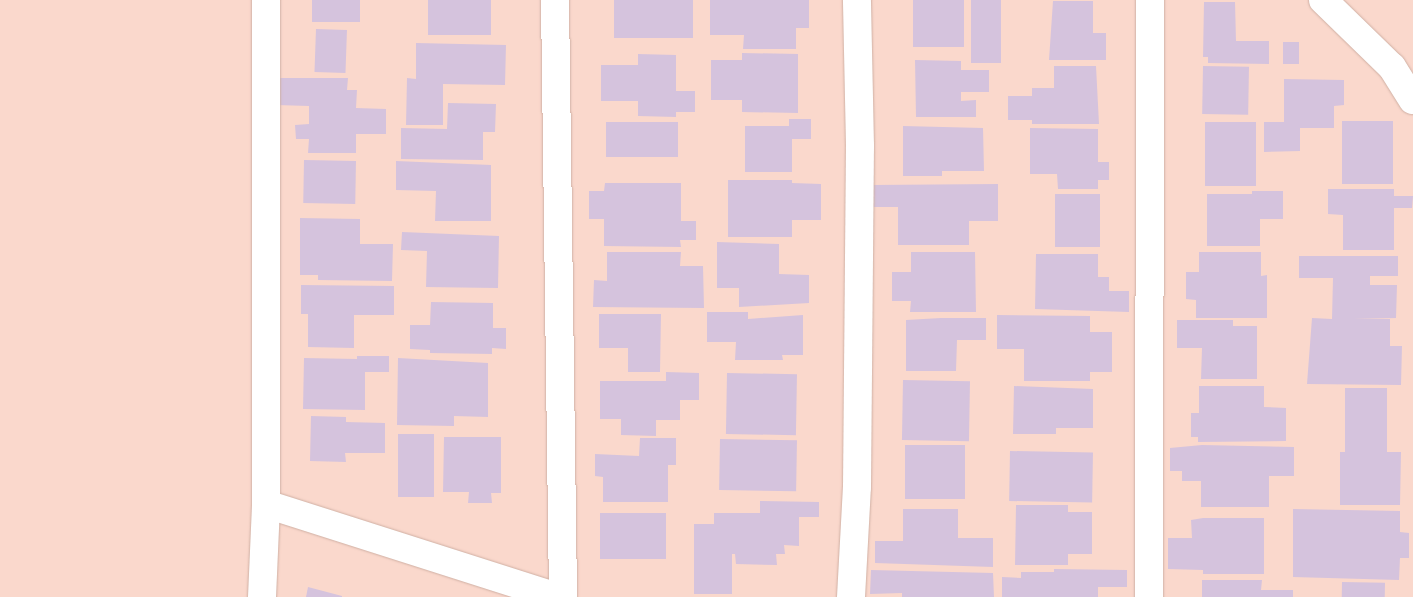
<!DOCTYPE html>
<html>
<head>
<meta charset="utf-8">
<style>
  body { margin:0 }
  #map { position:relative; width:1413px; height:597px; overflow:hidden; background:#fad8cc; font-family:Signika,sans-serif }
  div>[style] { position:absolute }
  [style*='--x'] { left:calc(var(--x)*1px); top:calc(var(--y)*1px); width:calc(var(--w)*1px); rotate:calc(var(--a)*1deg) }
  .building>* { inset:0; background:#d5c3dd; transform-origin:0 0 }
  .roads { filter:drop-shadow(0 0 1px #d0b0a4) drop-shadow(0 0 1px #d0b0a4) }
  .minor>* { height:28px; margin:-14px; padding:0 14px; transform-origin:14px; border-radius:14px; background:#fff }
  span { translate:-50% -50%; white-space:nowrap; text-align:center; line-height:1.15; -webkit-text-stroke:4px #fad8cc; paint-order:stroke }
</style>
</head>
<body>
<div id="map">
  <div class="building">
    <i style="left:312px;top:0;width:48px;height:22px"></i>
    <i style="left:428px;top:0;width:63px;height:35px"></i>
    <i style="left:614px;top:0;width:79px;height:38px"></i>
    <i style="clip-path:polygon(710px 0,809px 0,809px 28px,796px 28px,796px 49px,743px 49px,744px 35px,710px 35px)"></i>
    <i style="left:913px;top:0;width:51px;height:47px"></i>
    <i style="left:971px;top:0;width:30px;height:63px"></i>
    <i style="clip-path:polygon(1053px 1px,1093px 1px,1093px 33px,1106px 33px,1106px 60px,1049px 60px)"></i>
    <i style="clip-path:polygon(1204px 2px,1235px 2px,1236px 41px,1269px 41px,1269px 64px,1208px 63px,1208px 57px,1203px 57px)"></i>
    <i style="left:316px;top:29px;width:31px;height:43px;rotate:2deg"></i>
    <i style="left:1283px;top:42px;width:16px;height:22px"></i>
    <i style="clip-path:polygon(416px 43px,506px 45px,505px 85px,443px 84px,443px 125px,406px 125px,407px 78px,416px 79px)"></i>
    <i style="clip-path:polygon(742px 53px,798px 54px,798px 113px,742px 112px,742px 100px,711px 100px,711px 60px,742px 60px)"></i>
    <i style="clip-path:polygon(638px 54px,676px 55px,676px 91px,695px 91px,695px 112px,676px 112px,676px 117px,638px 116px,638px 101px,601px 101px,601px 65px,638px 65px)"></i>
    <i style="clip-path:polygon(915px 60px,961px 61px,961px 70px,989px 70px,989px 92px,961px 92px,961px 101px,976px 100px,976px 117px,916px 117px)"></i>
    <i style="clip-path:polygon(1054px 66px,1096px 66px,1099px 124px,1032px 124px,1032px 120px,1008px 120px,1008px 96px,1032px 96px,1032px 88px,1054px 88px)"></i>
    <i style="left:1203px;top:66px;width:46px;height:48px;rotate:1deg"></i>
    <i style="clip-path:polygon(276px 78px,348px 78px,347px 90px,357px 90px,356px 108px,386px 109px,386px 134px,356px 134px,356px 153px,308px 153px,309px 139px,296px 139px,295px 125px,309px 124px,309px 106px,276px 105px)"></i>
    <i style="clip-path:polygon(1284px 79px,1344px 80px,1344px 105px,1334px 106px,1334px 128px,1300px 128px,1300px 151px,1264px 152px,1264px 122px,1284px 122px)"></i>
    <i style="clip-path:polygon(448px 103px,496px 104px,495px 132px,483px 132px,483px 160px,401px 159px,401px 128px,447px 129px)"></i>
    <i style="clip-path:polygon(789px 119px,811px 119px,811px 139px,792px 139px,792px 172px,745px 172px,745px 126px,789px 126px)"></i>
    <i style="left:1342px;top:121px;width:51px;height:63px"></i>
    <i style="left:606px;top:122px;width:72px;height:35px"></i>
    <i style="left:1205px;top:122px;width:51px;height:64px"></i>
    <i style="clip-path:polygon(903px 126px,983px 128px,984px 171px,942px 171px,942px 176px,903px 176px)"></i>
    <i style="clip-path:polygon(1030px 128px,1098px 129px,1098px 162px,1109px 162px,1109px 180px,1098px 180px,1098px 189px,1058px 189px,1057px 174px,1030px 174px)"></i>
    <i style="left:304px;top:160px;width:52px;height:43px;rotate:1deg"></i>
    <i style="clip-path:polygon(396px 161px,491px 165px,491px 221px,435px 221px,436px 191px,396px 190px)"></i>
    <i style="clip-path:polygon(728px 180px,792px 180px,792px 183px,821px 184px,821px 220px,792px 220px,792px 237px,728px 237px)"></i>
    <i style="clip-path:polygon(605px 183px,681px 183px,681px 221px,696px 221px,696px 240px,680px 240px,681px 247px,604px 246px,604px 219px,589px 219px,589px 191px,604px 191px)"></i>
    <i style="clip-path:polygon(998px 184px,998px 221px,969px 221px,969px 245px,898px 245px,898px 207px,871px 207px,871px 185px)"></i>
    <i style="clip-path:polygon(1328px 189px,1394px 189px,1394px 196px,1413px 196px,1412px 208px,1394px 208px,1394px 250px,1343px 250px,1343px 215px,1328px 214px)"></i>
    <i style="clip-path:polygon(1252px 191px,1283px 191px,1283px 219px,1260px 219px,1260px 246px,1207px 246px,1207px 194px,1252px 194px)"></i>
    <i style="left:1055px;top:194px;width:45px;height:53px"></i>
    <i style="clip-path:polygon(300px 218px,360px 219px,360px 244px,393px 244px,392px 281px,318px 280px,318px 275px,300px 275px)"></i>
    <i style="clip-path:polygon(402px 232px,499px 236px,498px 288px,426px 287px,427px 251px,401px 250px)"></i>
    <i style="clip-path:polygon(717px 242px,779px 244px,779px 274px,809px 275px,809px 303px,739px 307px,739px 288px,717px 288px)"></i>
    <i style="clip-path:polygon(607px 252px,681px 252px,680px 266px,703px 266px,704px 308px,593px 307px,594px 280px,607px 281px)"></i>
    <i style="clip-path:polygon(911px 252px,975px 252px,976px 312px,910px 312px,911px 301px,892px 301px,892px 272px,911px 272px)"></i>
    <i style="clip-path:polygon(1199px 252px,1261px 252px,1261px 276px,1267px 275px,1267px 318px,1196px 318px,1196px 300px,1186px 299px,1186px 272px,1199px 272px)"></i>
    <i style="clip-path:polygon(1036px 254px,1098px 254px,1098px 277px,1109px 277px,1109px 291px,1129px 291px,1129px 312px,1035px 309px)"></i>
    <i style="clip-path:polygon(1299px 256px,1398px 256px,1398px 276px,1370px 276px,1370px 285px,1397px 285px,1396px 318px,1354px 319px,1390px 319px,1390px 346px,1402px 346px,1401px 385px,1307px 384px,1312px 318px,1332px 319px,1333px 278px,1299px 278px)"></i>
    <i style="clip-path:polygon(301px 285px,394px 286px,394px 315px,354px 315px,354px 348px,308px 347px,308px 314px,301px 314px)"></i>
    <i style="clip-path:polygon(431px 302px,493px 303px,493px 328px,506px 328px,506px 349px,492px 348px,492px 354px,430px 353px,430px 350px,410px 349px,410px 325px,430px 325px)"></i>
    <i style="clip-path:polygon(707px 312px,748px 312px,748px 319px,803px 315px,803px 355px,782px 355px,783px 360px,735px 360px,736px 342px,707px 342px)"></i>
    <i style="clip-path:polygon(599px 314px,661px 314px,660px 372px,628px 372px,628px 348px,599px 348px)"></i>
    <i style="clip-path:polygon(997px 315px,1090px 316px,1090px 332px,1112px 332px,1112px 372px,1090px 372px,1090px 381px,1024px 381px,1024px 349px,997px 349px)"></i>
    <i style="clip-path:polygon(941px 318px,986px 318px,986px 340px,957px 340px,956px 371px,906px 371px,906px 320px)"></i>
    <i style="clip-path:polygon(1177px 320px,1233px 320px,1233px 326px,1257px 326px,1257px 379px,1201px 379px,1202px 348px,1177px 348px)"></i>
    <i style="clip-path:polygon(357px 356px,389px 356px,389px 372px,365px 372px,365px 410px,303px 409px,304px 358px,357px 359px)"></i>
    <i style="clip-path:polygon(398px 358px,488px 363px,488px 417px,454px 416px,454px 426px,397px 425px)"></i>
    <i style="clip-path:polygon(666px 372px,699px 373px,699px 400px,680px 400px,680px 420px,656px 420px,656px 436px,621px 435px,621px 419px,600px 419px,600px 381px,666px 381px)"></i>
    <i style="left:727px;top:373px;width:70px;height:61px;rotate:1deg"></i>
    <i style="left:903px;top:380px;width:67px;height:60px;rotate:1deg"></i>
    <i style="clip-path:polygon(1014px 386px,1093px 389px,1093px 428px,1056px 428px,1056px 434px,1013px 434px)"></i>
    <i style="clip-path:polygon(1199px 386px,1264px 386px,1264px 407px,1286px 408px,1286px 441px,1198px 442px,1198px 437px,1191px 437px,1191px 413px,1199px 413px)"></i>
    <i style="clip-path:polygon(1345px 388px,1387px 388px,1387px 452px,1401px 452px,1400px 505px,1340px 505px,1340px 452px,1345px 452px)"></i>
    <i style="clip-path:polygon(311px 416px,346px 417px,346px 422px,385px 423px,385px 453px,345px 453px,346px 462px,310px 461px)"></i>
    <i style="left:398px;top:434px;width:36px;height:63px"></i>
    <i style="clip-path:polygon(444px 437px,501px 437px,501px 493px,491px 493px,492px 503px,468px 503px,469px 492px,443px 492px)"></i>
    <i style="clip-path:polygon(640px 438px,676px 438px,676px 465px,668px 465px,668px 502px,603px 502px,603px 477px,595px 476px,595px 454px,639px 456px)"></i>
    <i style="left:720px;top:439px;width:77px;height:51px;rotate:1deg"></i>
    <i style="left:905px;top:445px;width:60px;height:54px"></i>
    <i style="clip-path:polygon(1202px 445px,1294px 447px,1294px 476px,1269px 476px,1269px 507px,1201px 507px,1201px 481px,1182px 481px,1182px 471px,1170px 471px,1170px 448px)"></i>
    <i style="left:1010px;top:451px;width:83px;height:50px;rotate:1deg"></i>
    <i style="clip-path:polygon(760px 501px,819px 502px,819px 517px,799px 517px,799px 546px,784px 545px,785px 554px,776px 554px,777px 565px,736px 564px,735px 554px,732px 554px,732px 594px,694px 594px,694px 524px,714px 524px,714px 513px,760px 513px)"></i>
    <i style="clip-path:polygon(1016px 505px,1068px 505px,1068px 512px,1092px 512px,1092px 554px,1068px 554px,1068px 565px,1015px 565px)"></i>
    <i style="clip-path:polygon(903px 509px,958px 509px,958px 538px,993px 538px,993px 567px,875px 563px,875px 541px,903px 541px)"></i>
    <i style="clip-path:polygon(1293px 509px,1400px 511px,1400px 532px,1409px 533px,1409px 558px,1400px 558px,1399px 580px,1293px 577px)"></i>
    <i style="left:600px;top:513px;width:66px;height:46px"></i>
    <i style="clip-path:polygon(1203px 518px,1264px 518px,1264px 574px,1203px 574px,1203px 570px,1168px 569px,1168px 538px,1192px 538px,1191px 520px)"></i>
    <i style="clip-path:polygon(1054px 569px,1127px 570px,1127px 587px,1098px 587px,1098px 597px,1002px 597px,1002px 577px,1021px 578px,1021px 572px,1054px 572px)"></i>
    <i style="clip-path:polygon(871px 570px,993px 573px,994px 597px,902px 597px,902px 593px,870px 594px)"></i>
    <i style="clip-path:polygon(1202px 580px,1262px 580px,1261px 590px,1293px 590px,1293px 597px,1202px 597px)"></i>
    <i style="left:1342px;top:582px;width:43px;height:15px;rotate:1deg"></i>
    <i style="clip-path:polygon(308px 587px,342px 596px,342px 597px,306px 597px)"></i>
  </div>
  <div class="roads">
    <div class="minor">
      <i style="--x:555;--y:0;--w:597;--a:89.23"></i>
      <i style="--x:1323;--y:0;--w:96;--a:44.2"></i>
      <i style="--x:1392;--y:67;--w:39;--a:58"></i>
      <i style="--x:266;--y:504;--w:306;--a:17.7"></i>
      <i style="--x:262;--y:597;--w:93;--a:-87.5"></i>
      <i style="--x:266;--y:504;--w:504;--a:-90"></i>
      <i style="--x:851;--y:597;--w:110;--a:-86.9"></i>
      <i style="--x:857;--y:487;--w:341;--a:-89.5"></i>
      <i style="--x:860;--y:146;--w:146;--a:-91.2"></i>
      <i style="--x:1149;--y:597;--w:597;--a:-89.9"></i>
    </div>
  </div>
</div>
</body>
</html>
